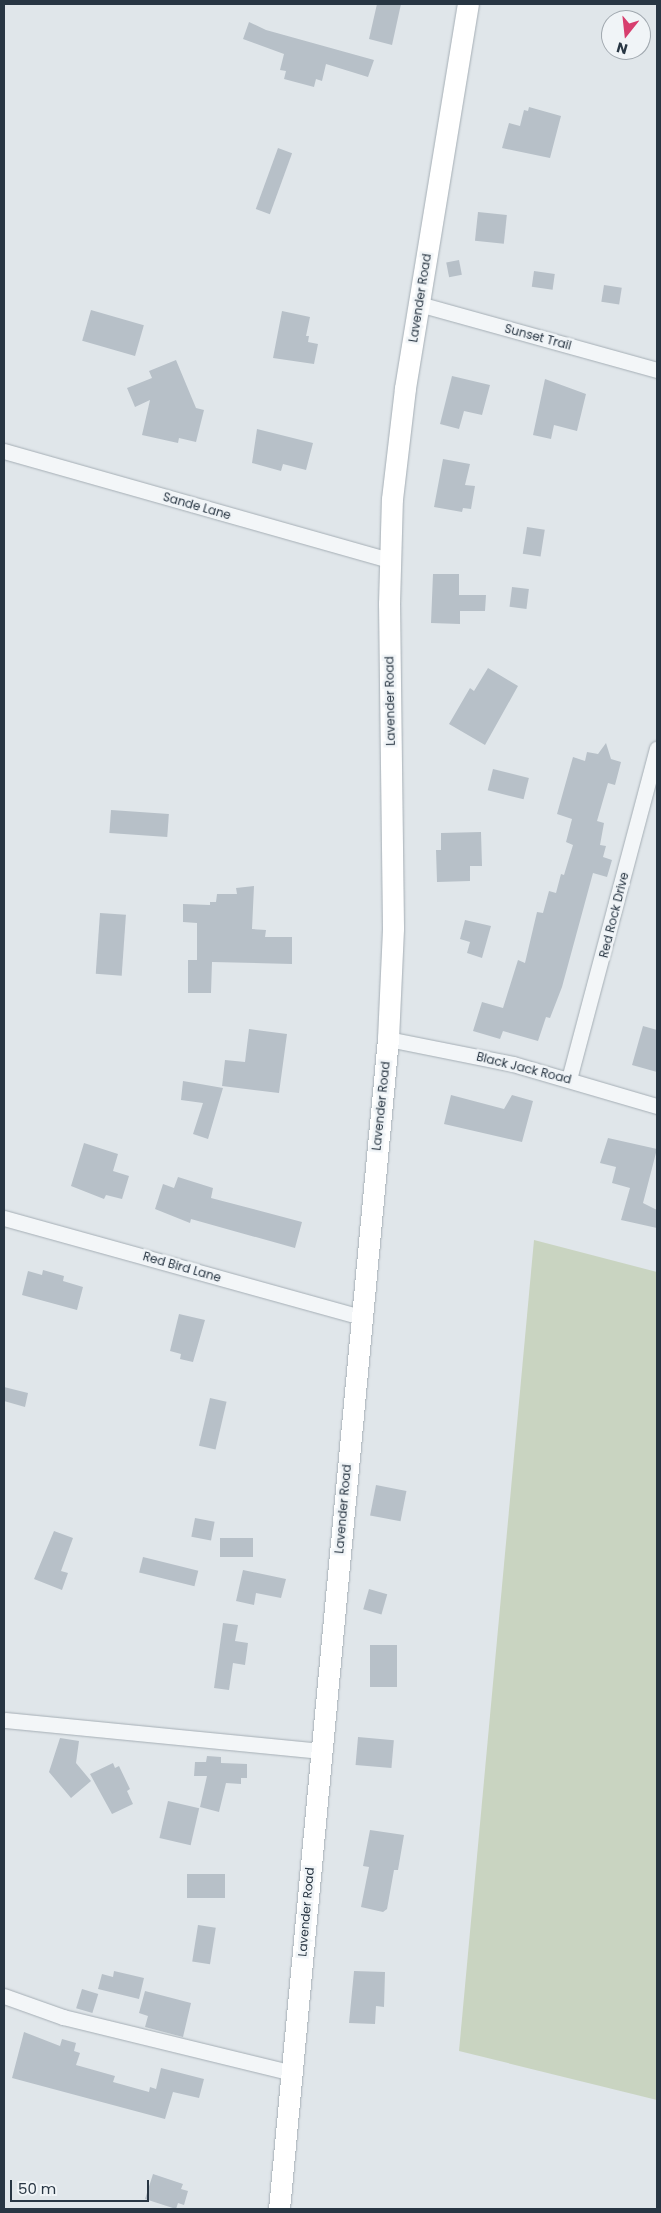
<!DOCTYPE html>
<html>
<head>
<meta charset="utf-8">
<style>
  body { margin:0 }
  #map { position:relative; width:661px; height:2213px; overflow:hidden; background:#e0e6ea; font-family:Poppins,sans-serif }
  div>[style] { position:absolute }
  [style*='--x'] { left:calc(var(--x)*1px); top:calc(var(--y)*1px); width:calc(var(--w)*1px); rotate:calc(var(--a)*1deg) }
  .green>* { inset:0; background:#c9d4c1 }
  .building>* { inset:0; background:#b7c0c8; transform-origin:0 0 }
  .roads { filter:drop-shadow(0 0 1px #a5aeb5) drop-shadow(0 0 1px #a5aeb5) }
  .street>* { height:15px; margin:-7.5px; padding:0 7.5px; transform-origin:7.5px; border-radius:7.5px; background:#f3f6f8 }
  .secondary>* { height:21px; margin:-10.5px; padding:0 10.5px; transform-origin:10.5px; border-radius:10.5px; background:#fff }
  span { translate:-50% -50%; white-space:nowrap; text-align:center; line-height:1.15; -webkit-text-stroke:5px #f0f4f7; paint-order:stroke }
  .street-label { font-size:12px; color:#283643 }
  .frame { position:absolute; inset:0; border:5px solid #283643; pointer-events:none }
  .north { position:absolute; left:601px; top:10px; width:50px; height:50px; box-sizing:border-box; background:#f0f4f7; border:1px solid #a0a8af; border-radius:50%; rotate:196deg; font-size:14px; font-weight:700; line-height:20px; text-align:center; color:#283643 }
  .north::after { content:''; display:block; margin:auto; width:18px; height:22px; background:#d73e6e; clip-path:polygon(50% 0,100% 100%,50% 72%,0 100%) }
  .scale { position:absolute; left:10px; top:2180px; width:139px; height:22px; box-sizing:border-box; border:2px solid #283643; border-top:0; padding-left:6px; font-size:15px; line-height:18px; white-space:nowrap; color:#283643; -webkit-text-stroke:4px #f0f4f7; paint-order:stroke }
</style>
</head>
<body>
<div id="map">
  <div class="green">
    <i style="clip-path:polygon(534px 1240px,657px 1272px,657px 2100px,459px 2051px)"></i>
  </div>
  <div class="building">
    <i style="clip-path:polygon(377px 4px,401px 4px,392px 45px,369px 39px)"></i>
    <i style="clip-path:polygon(249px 22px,266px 30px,374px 60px,368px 77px,326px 64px,322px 81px,316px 79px,314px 87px,284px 79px,286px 71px,280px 70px,284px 54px,243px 39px)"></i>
    <i style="clip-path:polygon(529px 107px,561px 116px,550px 158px,502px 148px,509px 123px,520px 126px,524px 110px,528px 111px)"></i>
    <i style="left:278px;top:148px;width:15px;height:65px;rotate:20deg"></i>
    <i style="left:478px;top:212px;width:29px;height:29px;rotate:6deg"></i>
    <i style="left:459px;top:260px;width:15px;height:13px;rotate:79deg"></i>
    <i style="left:534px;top:271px;width:21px;height:16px;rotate:8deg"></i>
    <i style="left:604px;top:285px;width:18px;height:17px;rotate:9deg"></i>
    <i style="left:91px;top:310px;width:55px;height:32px;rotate:16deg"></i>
    <i style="clip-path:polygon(282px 311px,310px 317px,306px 336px,309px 336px,308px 342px,318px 344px,314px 364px,273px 358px)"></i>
    <i style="clip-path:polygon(176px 360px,196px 408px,204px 410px,196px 442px,179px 438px,178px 443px,142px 435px,150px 400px,135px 407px,127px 388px,152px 378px,149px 371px)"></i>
    <i style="clip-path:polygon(452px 376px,490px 385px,482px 415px,464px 411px,459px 429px,440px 424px)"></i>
    <i style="clip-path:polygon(545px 379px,586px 394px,577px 431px,554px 425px,551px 439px,533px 435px)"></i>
    <i style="clip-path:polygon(257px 429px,313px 443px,306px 470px,283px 464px,281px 471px,252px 463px)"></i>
    <i style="clip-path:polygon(443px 459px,470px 464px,465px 485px,475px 486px,471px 509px,463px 508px,462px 512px,434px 507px)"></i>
    <i style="left:527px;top:527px;width:18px;height:27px;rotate:9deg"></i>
    <i style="clip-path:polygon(433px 574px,459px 574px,459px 595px,486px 595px,485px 611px,460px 611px,460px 624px,431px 623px)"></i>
    <i style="left:512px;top:587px;width:17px;height:20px;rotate:7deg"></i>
    <i style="clip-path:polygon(488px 668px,518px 686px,485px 745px,449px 724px,470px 688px,474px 691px)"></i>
    <i style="clip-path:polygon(606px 743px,611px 759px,621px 762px,615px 785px,608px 783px,597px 821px,604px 823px,600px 845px,606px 846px,603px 857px,612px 860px,607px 877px,593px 873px,562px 987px,550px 1018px,546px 1017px,538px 1041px,503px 1031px,500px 1039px,473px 1031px,482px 1002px,503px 1008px,518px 960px,525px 963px,537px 912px,543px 913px,549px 891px,556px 893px,561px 874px,564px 875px,573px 845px,566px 842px,572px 819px,557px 814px,573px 757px,585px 761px,587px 752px,598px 754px)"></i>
    <i style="left:493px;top:769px;width:37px;height:22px;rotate:14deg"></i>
    <i style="left:111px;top:810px;width:58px;height:23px;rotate:4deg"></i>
    <i style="clip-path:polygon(481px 832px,482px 866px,470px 866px,470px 881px,437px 882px,436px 850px,441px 850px,441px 833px)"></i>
    <i style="clip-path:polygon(254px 886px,252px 929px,266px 930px,265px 937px,292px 937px,292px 964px,212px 962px,211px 993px,188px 993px,188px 960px,197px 960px,197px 923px,183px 922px,183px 904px,210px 905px,210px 902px,216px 902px,217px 894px,237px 894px,236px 888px)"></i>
    <i style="left:100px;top:913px;width:26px;height:61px;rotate:4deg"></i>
    <i style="clip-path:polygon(465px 920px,491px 926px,482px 958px,467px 953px,470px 942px,460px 939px)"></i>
    <i style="clip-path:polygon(643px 1026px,657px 1030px,657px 1072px,632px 1065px)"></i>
    <i style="clip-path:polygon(249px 1029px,287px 1034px,279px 1093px,222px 1086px,225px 1060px,245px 1062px)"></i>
    <i style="clip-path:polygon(183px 1081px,223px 1088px,208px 1139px,193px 1134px,203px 1103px,181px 1100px)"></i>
    <i style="clip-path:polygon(451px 1095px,504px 1109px,512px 1095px,533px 1101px,522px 1142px,444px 1124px)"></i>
    <i style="clip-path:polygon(608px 1138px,657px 1149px,643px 1203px,657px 1210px,657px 1228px,621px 1220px,630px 1188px,612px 1183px,616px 1167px,600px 1163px)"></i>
    <i style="clip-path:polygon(84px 1143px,118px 1154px,113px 1171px,129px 1176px,122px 1199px,106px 1195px,104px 1199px,71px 1186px)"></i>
    <i style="clip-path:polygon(178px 1177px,213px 1188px,211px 1198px,302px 1222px,295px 1248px,191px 1219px,190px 1223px,155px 1209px,163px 1184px,174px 1188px)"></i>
    <i style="clip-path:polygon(43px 1270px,64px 1276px,63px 1281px,83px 1287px,77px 1310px,22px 1295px,28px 1271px,42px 1275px)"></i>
    <i style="clip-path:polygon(179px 1314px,205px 1320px,193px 1362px,180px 1359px,181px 1354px,170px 1351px)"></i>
    <i style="clip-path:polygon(4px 1387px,28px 1393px,25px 1407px,4px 1401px)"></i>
    <i style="left:210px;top:1398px;width:17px;height:49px;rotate:13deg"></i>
    <i style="left:376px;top:1485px;width:31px;height:31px;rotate:11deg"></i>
    <i style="left:195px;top:1518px;width:20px;height:19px;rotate:11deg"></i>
    <i style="clip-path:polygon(54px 1531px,73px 1538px,61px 1571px,68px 1573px,62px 1590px,34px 1579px)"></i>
    <i style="left:253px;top:1538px;width:19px;height:33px;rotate:90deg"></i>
    <i style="left:143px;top:1557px;width:57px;height:16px;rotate:14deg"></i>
    <i style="clip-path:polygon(243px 1570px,286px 1579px,281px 1598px,256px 1593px,254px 1605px,236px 1601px)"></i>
    <i style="left:369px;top:1589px;width:19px;height:21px;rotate:16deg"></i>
    <i style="clip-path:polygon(223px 1623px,238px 1625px,235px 1641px,248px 1643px,245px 1665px,233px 1663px,229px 1690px,214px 1688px)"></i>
    <i style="left:370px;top:1645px;width:27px;height:42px"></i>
    <i style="left:358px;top:1737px;width:36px;height:28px;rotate:5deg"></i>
    <i style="clip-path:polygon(60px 1738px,79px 1741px,76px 1763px,91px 1781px,71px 1798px,49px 1772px)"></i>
    <i style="clip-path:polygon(207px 1756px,221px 1757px,221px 1763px,247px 1764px,247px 1778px,241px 1778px,241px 1784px,226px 1783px,219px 1812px,200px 1807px,207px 1776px,194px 1776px,195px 1762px,206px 1762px)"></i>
    <i style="clip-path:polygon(113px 1763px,115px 1768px,119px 1766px,130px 1789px,127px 1791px,133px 1804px,112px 1814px,90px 1774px)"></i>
    <i style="left:168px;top:1801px;width:32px;height:38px;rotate:13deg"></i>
    <i style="clip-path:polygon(370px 1830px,404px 1835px,398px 1870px,394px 1870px,387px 1909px,383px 1912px,361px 1907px,369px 1867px,363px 1866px)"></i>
    <i style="left:187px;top:1874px;width:38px;height:24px"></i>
    <i style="left:198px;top:1925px;width:18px;height:37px;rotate:9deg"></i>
    <i style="clip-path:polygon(114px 1971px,144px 1978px,139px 1999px,98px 1989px,102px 1974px,113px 1977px)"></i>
    <i style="clip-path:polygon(354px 1971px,385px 1972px,384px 2007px,376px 2006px,375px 2024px,349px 2023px)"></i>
    <i style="left:82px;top:1989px;width:17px;height:20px;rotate:17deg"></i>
    <i style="clip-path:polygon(145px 1991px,191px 2003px,183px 2037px,145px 2027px,148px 2016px,139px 2013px)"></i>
    <i style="clip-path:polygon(24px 2032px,60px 2046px,62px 2039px,76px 2043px,74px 2051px,80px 2053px,76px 2065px,115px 2076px,113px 2082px,149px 2092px,150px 2087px,156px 2089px,161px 2068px,204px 2079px,199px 2098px,173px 2092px,165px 2119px,12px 2078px)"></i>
    <i style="clip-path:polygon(153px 2174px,183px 2184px,181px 2189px,188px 2191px,184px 2205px,178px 2203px,176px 2209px,145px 2199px)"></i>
  </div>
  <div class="roads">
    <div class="street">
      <i style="--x:419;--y:304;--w:247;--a:15.5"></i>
      <i style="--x:4;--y:451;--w:401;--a:15.8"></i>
      <i style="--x:388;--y:1039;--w:127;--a:11.3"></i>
      <i style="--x:513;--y:1064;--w:150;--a:16.3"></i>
      <i style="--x:569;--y:1079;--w:342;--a:-75.1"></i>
      <i style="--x:4;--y:1218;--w:370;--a:15.5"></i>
      <i style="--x:5;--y:1720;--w:318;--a:5.6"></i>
      <i style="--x:4;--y:1996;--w:63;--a:19.6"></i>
      <i style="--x:63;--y:2017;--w:236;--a:13.7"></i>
    </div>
    <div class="secondary">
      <i style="--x:279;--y:2209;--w:1175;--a:-84.68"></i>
      <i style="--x:388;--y:1039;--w:111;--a:-87.4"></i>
      <i style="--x:393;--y:928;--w:324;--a:-90.7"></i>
      <i style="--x:389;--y:604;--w:105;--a:-88.4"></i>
      <i style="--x:392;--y:499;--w:112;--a:-83.3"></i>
      <i style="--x:405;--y:388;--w:389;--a:-80.7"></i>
    </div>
  </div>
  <div class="street-label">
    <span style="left:420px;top:298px;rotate:-81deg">Lavender Road</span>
    <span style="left:538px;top:337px;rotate:15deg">Sunset Trail</span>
    <span style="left:197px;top:506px;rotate:16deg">Sande Lane</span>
    <span style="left:390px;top:701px;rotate:-91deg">Lavender Road</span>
    <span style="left:614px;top:915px;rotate:-76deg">Red Rock Drive</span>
    <span style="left:524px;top:1068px;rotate:14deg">Black Jack Road</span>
    <span style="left:381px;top:1106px;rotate:-84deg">Lavender Road</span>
    <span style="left:182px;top:1267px;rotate:16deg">Red Bird Lane</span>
    <span style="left:343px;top:1509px;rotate:-85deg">Lavender Road</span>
    <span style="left:306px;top:1912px;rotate:-85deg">Lavender Road</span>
  </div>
  <div class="frame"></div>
  <div class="north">N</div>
  <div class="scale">50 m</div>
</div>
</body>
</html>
